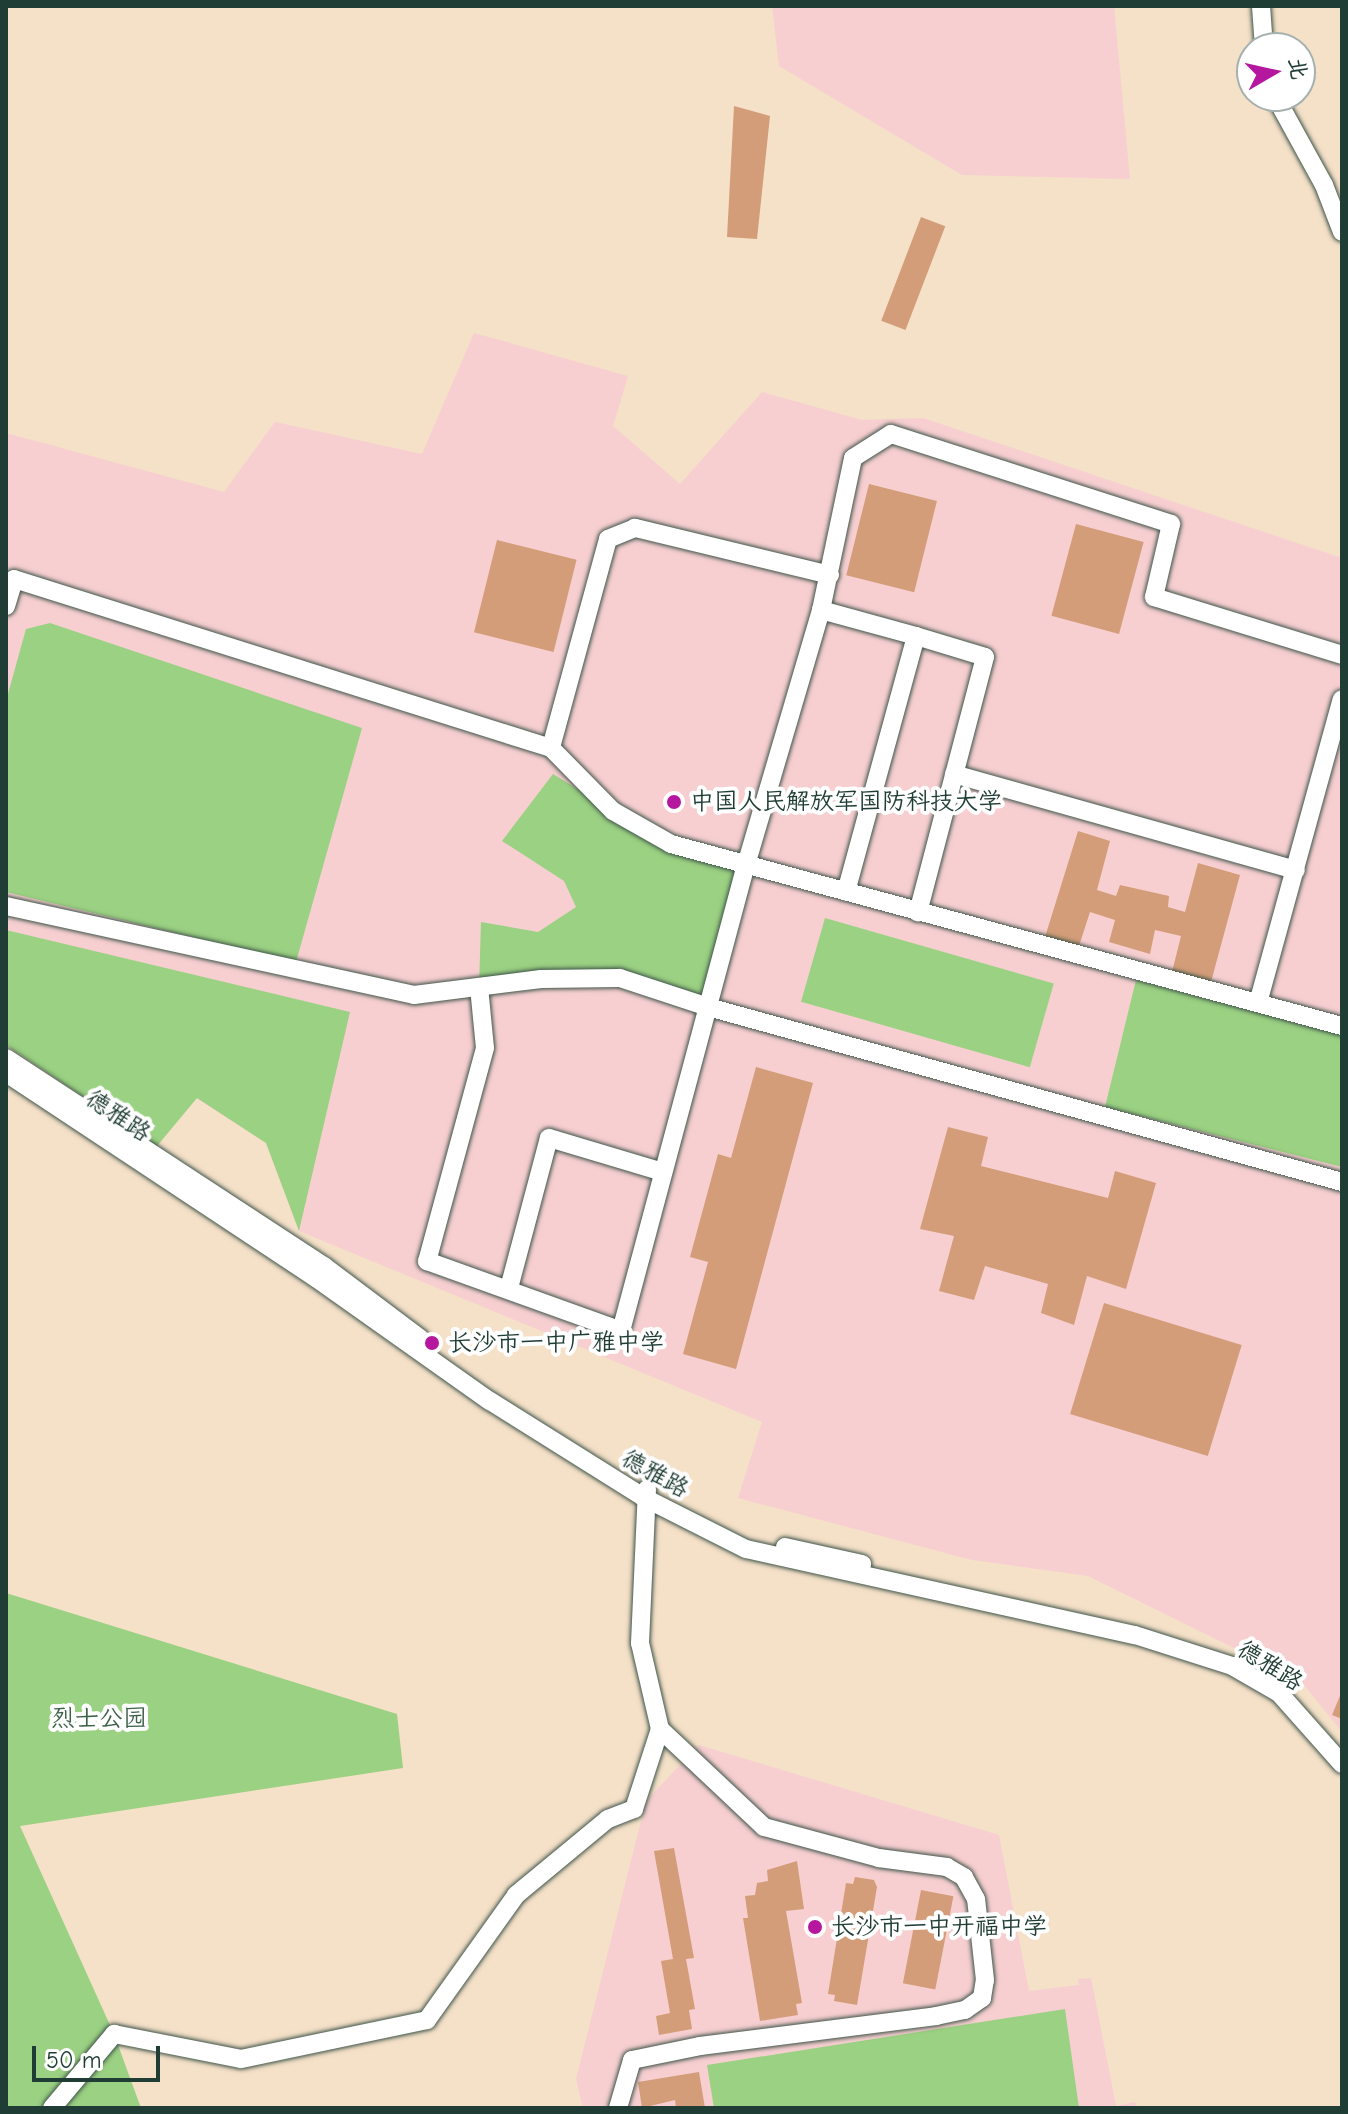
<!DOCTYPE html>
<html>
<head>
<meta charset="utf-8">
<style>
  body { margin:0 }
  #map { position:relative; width:1348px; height:2114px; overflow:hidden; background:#f5e0c8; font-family:"Comic Neue","LXGW WenKai TC",sans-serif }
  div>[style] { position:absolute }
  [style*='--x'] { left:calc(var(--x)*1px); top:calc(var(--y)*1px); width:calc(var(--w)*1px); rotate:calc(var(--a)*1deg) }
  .built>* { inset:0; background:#f7cfd1 }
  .green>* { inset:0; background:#9bd182; transform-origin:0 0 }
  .building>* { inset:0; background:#d49d79; transform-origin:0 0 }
  .roads { filter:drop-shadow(0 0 2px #3f554a) drop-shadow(0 0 2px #3f554a) }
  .minor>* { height:18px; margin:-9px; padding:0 9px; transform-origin:9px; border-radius:9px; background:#fff }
  .dots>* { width:22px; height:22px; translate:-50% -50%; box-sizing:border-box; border:4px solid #fff; border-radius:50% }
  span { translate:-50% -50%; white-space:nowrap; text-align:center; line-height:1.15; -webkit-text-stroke:8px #fff; paint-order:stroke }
  .poi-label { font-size:24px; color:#1f3d34 }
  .left { translate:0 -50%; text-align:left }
  .street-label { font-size:24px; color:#1f3d34 }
  .park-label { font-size:24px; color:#3e6248 }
  .frame { position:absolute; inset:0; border:8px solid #1f3d34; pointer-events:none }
  .north { position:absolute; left:1236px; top:32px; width:80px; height:80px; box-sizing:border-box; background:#fff; border:2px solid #a5b1ae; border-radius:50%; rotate:81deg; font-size:22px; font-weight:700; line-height:32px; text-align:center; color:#1f3d34 }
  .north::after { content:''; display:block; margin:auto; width:28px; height:36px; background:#b5179e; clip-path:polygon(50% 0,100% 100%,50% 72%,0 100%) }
  .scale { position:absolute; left:32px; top:2046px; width:128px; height:36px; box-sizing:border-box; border:4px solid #1f3d34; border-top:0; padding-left:10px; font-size:24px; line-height:28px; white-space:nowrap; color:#1f3d34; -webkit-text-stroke:6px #fff; paint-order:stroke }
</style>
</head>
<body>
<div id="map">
  <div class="built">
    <i style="clip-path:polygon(772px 6px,1114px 6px,1130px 179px,962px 175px,779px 66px)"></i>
    <i style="clip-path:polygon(474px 333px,628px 376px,613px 426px,680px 484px,762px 392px,862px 420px,923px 418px,1342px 558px,1342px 1732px,1301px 1681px,1088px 1576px,972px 1560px,738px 1498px,762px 1422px,299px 1231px,266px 1143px,196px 1098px,157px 1146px,6px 1045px,6px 433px,224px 492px,275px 422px,422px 454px)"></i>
    <i style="clip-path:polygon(699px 1745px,999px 1835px,1029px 1991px,1079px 1985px,1078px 1979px,1091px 1978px,1116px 2106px,1135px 2102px,1137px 2107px,1160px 2108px,583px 2108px,576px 2079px,646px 1801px)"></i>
  </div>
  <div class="green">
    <i style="clip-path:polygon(50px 623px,362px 728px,296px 962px,6px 892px,6px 701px,26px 629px)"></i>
    <i style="clip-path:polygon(553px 774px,613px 811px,746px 865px,708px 1007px,620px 978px,479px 987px,481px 922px,538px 932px,576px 907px,564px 881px,502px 841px)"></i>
    <i style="left:825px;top:918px;width:238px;height:87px;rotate:16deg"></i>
    <i style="clip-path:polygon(6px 930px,350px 1012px,299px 1231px,266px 1143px,197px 1098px,157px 1146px,6px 1045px)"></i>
    <i style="clip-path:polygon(1136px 980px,1342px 1035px,1342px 1167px,1105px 1107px)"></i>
    <i style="clip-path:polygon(6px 1593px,397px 1714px,403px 1768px,20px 1826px,114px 2034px,141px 2108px,6px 2108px)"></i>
    <i style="clip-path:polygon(1065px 2009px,1079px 2108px,714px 2108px,707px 2065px)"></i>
  </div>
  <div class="building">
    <i style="clip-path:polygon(734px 106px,770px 116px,757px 239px,727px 237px)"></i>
    <i style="left:921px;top:217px;width:26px;height:111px;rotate:21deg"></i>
    <i style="left:869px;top:484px;width:70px;height:94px;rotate:14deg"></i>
    <i style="left:1076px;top:524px;width:70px;height:95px;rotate:15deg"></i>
    <i style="left:497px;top:540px;width:82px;height:95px;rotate:14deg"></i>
    <i style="clip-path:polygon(1078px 831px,1110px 841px,1097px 890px,1116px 896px,1120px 885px,1169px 896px,1168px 907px,1185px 912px,1198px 863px,1240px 875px,1211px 982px,1172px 972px,1181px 936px,1155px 930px,1150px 954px,1109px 942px,1115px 920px,1090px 912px,1079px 946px,1045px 937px)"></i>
    <i style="clip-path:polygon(756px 1067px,813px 1083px,736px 1369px,683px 1354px,708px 1262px,690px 1257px,718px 1154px,731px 1158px)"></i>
    <i style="clip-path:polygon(948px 1127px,988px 1137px,981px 1166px,1108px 1198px,1115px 1171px,1156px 1183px,1126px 1289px,1087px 1276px,1074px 1325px,1041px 1313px,1048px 1284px,985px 1266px,974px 1300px,939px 1291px,954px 1236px,920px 1229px)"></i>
    <i style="left:1104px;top:1303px;width:144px;height:116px;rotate:17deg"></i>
    <i style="clip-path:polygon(1342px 1691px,1342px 1719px,1332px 1715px)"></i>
    <i style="clip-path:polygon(674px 1848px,694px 1958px,686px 1959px,695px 2009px,689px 2010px,692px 2029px,659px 2035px,656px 2016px,670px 2013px,661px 1961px,673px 1959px,654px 1851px)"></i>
    <i style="clip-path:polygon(797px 1861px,804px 1909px,786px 1911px,802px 2003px,796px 2004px,798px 2015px,760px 2021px,743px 1918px,748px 1918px,745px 1896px,755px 1895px,757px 1883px,768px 1881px,767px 1870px)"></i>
    <i style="clip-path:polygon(855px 1877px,874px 1880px,877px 1887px,857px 2005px,834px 2001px,835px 1995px,828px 1994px,846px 1883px,853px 1884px)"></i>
    <i style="left:921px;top:1890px;width:33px;height:95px;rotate:11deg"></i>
    <i style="clip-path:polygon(699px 2072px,705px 2108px,676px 2108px,675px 2100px,642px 2108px,638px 2082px)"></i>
  </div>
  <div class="roads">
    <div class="minor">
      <i style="--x:1261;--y:6;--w:42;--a:85.9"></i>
      <i style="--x:1275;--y:96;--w:102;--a:61.2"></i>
      <i style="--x:1324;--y:185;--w:50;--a:69"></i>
      <i style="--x:830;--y:575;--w:201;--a:-166.4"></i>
      <i style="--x:635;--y:528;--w:29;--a:158"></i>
      <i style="--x:608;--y:539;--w:217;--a:105.3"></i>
      <i style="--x:551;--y:748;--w:88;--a:45.5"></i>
      <i style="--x:613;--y:811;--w:67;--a:29.6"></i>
      <i style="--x:671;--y:844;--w:695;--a:15.18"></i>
      <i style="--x:6;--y:606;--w:28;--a:-73"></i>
      <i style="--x:14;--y:579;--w:563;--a:17.47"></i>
      <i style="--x:821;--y:610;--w:98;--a:15.3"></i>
      <i style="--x:916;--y:636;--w:265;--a:105.3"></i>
      <i style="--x:916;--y:636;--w:72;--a:16.9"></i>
      <i style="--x:985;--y:657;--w:264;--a:104.7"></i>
      <i style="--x:954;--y:774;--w:355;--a:15.7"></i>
      <i style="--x:6;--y:906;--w:418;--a:12.3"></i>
      <i style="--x:414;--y:995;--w:128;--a:-7.2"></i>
      <i style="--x:541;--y:979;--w:79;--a:-0.7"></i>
      <i style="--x:620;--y:978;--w:93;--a:18.2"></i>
      <i style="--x:708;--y:1007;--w:658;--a:15.43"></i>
      <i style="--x:479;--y:987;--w:61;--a:84.4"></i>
      <i style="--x:485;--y:1048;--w:221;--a:105.2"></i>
      <i style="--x:427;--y:1261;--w:206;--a:19.8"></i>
      <i style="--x:621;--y:1331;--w:482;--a:-75"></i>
      <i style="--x:746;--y:865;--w:266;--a:-73.6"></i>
      <i style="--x:821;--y:610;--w:155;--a:-78.1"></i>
      <i style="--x:853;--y:458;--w:45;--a:-32.3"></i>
      <i style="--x:891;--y:434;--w:294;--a:17.8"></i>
      <i style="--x:1171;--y:524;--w:75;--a:103.1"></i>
      <i style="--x:1154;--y:597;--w:197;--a:17.1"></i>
      <i style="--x:1258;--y:1003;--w:315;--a:-74.6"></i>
      <i style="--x:6;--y:1058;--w:380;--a:33.2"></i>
      <i style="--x:324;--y:1266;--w:121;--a:37"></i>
      <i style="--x:6;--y:1073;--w:372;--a:33.5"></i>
      <i style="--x:316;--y:1278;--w:213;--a:35.3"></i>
      <i style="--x:490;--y:1401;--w:181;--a:32.1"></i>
      <i style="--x:643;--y:1497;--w:115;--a:26.8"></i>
      <i style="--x:746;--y:1549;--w:398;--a:12.5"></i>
      <i style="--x:1135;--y:1635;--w:102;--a:17.7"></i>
      <i style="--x:1232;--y:1666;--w:54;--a:29.9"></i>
      <i style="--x:1279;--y:1693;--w:95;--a:48.4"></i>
      <i style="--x:509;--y:1288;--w:155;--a:-75.1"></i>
      <i style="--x:549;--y:1138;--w:119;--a:16.6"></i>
      <i style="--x:785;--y:1547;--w:79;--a:12.4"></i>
      <i style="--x:52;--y:2108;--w:97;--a:-50"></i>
      <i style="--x:114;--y:2034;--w:129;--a:11.1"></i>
      <i style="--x:241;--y:2059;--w:190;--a:-11.8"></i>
      <i style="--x:427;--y:2020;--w:153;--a:-54.5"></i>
      <i style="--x:516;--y:1895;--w:119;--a:-39.6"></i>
      <i style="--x:608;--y:1819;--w:28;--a:-21"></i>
      <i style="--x:634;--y:1809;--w:84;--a:-72"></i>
      <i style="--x:618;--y:2108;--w:50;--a:-73.7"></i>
      <i style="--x:632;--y:2060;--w:69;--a:-11.6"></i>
      <i style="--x:700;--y:2046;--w:238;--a:-7.2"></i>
      <i style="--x:936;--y:2016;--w:30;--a:-12"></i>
      <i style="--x:965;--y:2010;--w:21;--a:-35"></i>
      <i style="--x:982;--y:1998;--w:18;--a:-81"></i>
      <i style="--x:985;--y:1980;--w:81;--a:-96.3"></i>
      <i style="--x:976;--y:1899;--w:25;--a:-119"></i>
      <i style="--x:964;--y:1877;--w:20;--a:-150"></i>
      <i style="--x:947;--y:1867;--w:69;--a:-172.5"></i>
      <i style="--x:879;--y:1858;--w:119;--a:-164.9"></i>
      <i style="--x:764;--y:1827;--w:143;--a:-136.7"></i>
      <i style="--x:660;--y:1729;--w:88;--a:-103.1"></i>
      <i style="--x:640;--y:1643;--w:154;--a:-87.4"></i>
    </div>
  </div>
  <div class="dots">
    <i style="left:674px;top:802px;background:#b5179e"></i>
    <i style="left:432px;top:1343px;background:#b5179e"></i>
    <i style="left:815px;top:1927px;background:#b5179e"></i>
  </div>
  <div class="poi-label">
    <span class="left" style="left:690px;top:802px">中国人民解放军国防科技大学</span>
    <span class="left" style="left:448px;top:1343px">长沙市一中广雅中学</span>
    <span class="left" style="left:831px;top:1927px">长沙市一中开福中学</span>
  </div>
  <div class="street-label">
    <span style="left:118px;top:1116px;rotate:34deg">德雅路</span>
    <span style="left:655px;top:1474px;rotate:29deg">德雅路</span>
    <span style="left:1270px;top:1666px;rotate:32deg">德雅路</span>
  </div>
  <div class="park-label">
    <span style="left:99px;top:1719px">烈士公园</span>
  </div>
  <div class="frame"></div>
  <div class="north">北</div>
  <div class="scale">50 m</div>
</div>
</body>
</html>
